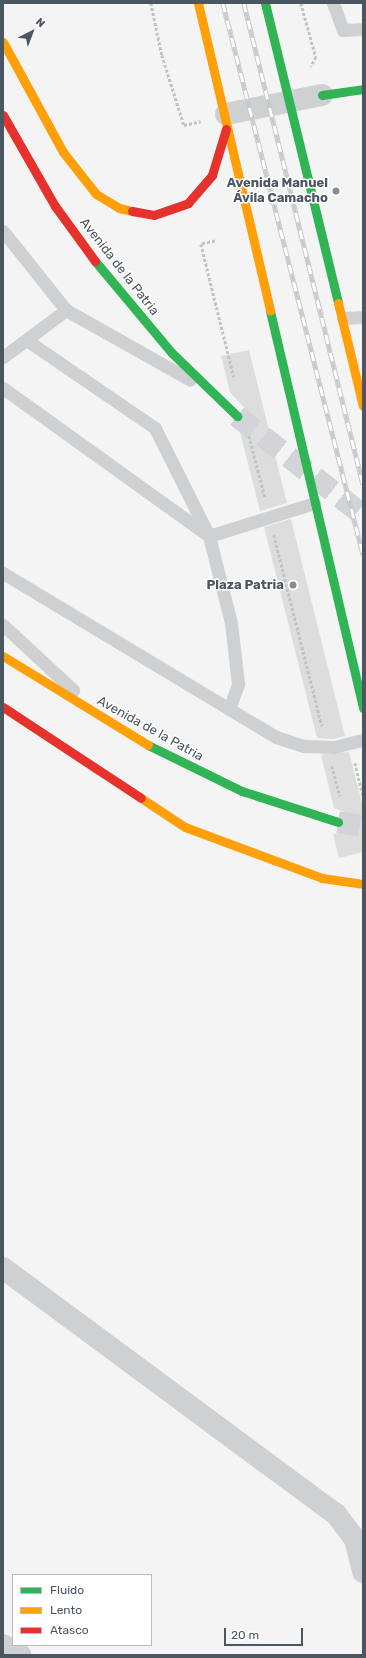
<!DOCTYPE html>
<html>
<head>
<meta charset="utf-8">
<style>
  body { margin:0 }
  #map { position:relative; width:366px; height:1658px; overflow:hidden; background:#f4f4f4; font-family:Rubik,sans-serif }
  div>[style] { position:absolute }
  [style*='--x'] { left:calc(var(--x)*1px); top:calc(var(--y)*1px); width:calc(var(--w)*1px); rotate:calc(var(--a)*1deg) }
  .building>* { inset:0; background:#ddddde }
  .primary-tunnel>* { height:22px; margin-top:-11px; transform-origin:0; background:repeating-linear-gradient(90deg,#d2d4d7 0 22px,transparent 0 33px) }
  .path>* { height:2.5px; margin-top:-1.25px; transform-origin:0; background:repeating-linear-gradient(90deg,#bcc7c4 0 3px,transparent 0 5px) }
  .lane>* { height:13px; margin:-6.5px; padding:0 6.5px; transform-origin:6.5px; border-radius:6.5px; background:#ced0d2 }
  .street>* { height:22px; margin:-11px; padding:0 11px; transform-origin:11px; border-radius:11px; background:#ced0d2 }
  .fast>* { height:9px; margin:-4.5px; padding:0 4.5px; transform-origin:4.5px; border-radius:4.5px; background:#30b455 }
  .slow>* { height:9px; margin:-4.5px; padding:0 4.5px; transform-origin:4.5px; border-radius:4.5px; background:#ff9f0a }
  .jam>* { height:9px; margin:-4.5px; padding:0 4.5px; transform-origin:4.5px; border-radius:4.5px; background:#e5322d }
  .rail>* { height:4.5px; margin-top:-2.25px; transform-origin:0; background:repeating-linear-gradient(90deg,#fff 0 9px,#c9cacc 0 18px); box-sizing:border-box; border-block:1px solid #c9cacc }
  .dots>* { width:11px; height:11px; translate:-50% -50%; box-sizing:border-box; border:2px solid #fff; border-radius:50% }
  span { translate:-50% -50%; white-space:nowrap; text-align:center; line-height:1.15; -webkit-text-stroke:3px #fff; paint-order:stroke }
  .poi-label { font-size:13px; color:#4a5661; font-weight:700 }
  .right { translate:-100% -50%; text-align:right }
  .street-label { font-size:13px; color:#4a5661 }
  .frame { position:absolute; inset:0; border:4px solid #4a5661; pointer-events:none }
  .legend { position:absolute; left:12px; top:1574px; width:140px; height:72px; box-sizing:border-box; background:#fff; border:1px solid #b7bbc0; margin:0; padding:5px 7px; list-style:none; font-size:12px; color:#4a5661 }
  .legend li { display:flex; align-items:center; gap:8px; height:20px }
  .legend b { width:20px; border:1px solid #b7bbc0 }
  .north { position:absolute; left:12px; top:12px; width:40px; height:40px; -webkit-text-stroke:3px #fff; paint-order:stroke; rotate:42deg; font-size:11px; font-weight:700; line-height:16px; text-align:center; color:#4a5661 }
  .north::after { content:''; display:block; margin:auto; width:14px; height:18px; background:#4a5661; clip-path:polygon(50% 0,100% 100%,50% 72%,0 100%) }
  .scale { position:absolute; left:224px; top:1628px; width:79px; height:18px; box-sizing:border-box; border:2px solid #4a5661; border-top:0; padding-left:5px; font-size:12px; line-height:14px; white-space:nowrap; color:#4a5661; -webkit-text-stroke:3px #fff; paint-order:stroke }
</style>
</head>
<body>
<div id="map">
  <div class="building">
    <i style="clip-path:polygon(249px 350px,287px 503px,260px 511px,239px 428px,246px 424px,249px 413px,230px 392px,221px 356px)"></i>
    <i style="clip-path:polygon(291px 519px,345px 736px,333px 739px,317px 738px,264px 527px)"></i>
    <i style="clip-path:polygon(349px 752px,363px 807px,363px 852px,339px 858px,333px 834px,346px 832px,350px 820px,347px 813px,334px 808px,321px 755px)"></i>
  </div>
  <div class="primary-tunnel">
    <i style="--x:237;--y:416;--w:160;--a:38.2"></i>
    <i style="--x:338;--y:822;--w:25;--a:9"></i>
  </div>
  <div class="path">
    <i style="--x:151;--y:3;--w:53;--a:78.1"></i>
    <i style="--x:162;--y:55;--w:73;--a:72.6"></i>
    <i style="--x:184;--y:125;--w:17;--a:-13"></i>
    <i style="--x:301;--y:3;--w:56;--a:74.5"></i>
    <i style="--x:316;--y:57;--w:11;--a:117"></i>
    <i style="--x:215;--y:241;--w:14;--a:168"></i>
    <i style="--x:201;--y:244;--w:137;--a:76.1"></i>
    <i style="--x:249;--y:436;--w:63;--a:75.3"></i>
    <i style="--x:274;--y:535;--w:197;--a:75.9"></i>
    <i style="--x:355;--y:763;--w:34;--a:76"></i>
    <i style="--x:332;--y:766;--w:31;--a:75"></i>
  </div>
  <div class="lane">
    <i style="--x:333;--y:3;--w:29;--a:70"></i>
    <i style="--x:343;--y:30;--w:20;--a:-3"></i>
    <i style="--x:3;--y:231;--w:101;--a:51.4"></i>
    <i style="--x:66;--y:310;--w:142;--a:29.4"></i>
    <i style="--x:343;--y:318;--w:20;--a:-3"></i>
    <i style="--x:3;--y:357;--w:79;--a:-36.7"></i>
    <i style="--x:3;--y:388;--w:254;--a:35.7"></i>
    <i style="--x:209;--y:536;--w:110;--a:-17.4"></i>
    <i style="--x:3;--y:573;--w:264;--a:31"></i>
    <i style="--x:229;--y:709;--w:27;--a:-70"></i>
    <i style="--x:238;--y:684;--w:61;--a:-96.5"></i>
    <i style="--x:231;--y:623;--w:90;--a:-104.2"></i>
    <i style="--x:209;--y:536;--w:121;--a:-116.6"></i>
    <i style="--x:155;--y:428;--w:154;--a:-145.6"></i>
    <i style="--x:3;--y:625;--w:96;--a:42.9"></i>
    <i style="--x:229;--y:709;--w:55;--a:30.8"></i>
    <i style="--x:276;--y:737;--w:29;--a:18"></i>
    <i style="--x:304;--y:746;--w:30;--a:2"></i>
    <i style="--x:334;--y:747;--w:30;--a:-14"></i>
  </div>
  <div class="street">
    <i style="--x:226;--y:114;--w:98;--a:-11.2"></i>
    <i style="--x:3;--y:1268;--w:414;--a:36.5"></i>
    <i style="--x:336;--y:1514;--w:31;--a:53"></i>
    <i style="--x:355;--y:1539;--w:34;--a:76"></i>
    <i style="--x:3;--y:1645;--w:20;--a:30"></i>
  </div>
  <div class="fast">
    <i style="--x:265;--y:3;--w:309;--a:76.3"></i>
    <i style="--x:322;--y:95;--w:41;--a:-8.3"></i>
    <i style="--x:95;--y:261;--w:120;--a:50.1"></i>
    <i style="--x:172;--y:353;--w:91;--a:44.1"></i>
    <i style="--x:270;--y:311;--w:408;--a:76.8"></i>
    <i style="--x:148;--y:745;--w:105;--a:26.1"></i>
    <i style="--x:242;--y:791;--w:101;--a:17.9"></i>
  </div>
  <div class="slow">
    <i style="--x:198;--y:3;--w:316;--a:76.8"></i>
    <i style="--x:3;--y:42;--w:125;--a:61.4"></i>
    <i style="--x:63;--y:152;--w:53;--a:51.8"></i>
    <i style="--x:96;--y:194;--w:27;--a:31"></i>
    <i style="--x:119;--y:208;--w:13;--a:13"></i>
    <i style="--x:338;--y:303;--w:106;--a:76.4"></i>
    <i style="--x:3;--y:656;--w:170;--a:31.5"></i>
    <i style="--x:141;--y:798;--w:53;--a:33.4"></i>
    <i style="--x:185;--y:827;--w:146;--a:20.4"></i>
    <i style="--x:322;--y:878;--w:41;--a:8.3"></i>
  </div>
  <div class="jam">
    <i style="--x:3;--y:115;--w:105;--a:60.3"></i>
    <i style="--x:55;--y:206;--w:68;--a:54"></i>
    <i style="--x:132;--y:211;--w:22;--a:10"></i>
    <i style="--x:154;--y:215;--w:36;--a:-19"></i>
    <i style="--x:188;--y:203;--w:37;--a:-49"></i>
    <i style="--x:212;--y:175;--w:48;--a:-73.1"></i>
    <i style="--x:3;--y:707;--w:165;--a:33.4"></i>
  </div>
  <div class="rail">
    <i style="--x:223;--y:3;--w:569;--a:75.74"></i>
    <i style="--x:244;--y:3;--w:496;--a:76.1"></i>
  </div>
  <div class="dots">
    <i style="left:336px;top:191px;background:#868d94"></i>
    <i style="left:293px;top:585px;background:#868d94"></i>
  </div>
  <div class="poi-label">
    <span class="right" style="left:328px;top:191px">Avenida Manuel<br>Ávila Camacho</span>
    <span class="right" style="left:284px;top:585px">Plaza Patria</span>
  </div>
  <div class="street-label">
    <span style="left:119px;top:267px;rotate:52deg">Avenida de la Patria</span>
    <span style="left:150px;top:729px;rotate:29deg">Avenida de la Patria</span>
  </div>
  <div class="frame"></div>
  <ul class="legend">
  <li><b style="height:5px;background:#30b455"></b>Fluido</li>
  <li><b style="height:5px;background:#ff9f0a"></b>Lento</li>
  <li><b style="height:5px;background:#e5322d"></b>Atasco</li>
  </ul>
  <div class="north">N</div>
  <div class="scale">20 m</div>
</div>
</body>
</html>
